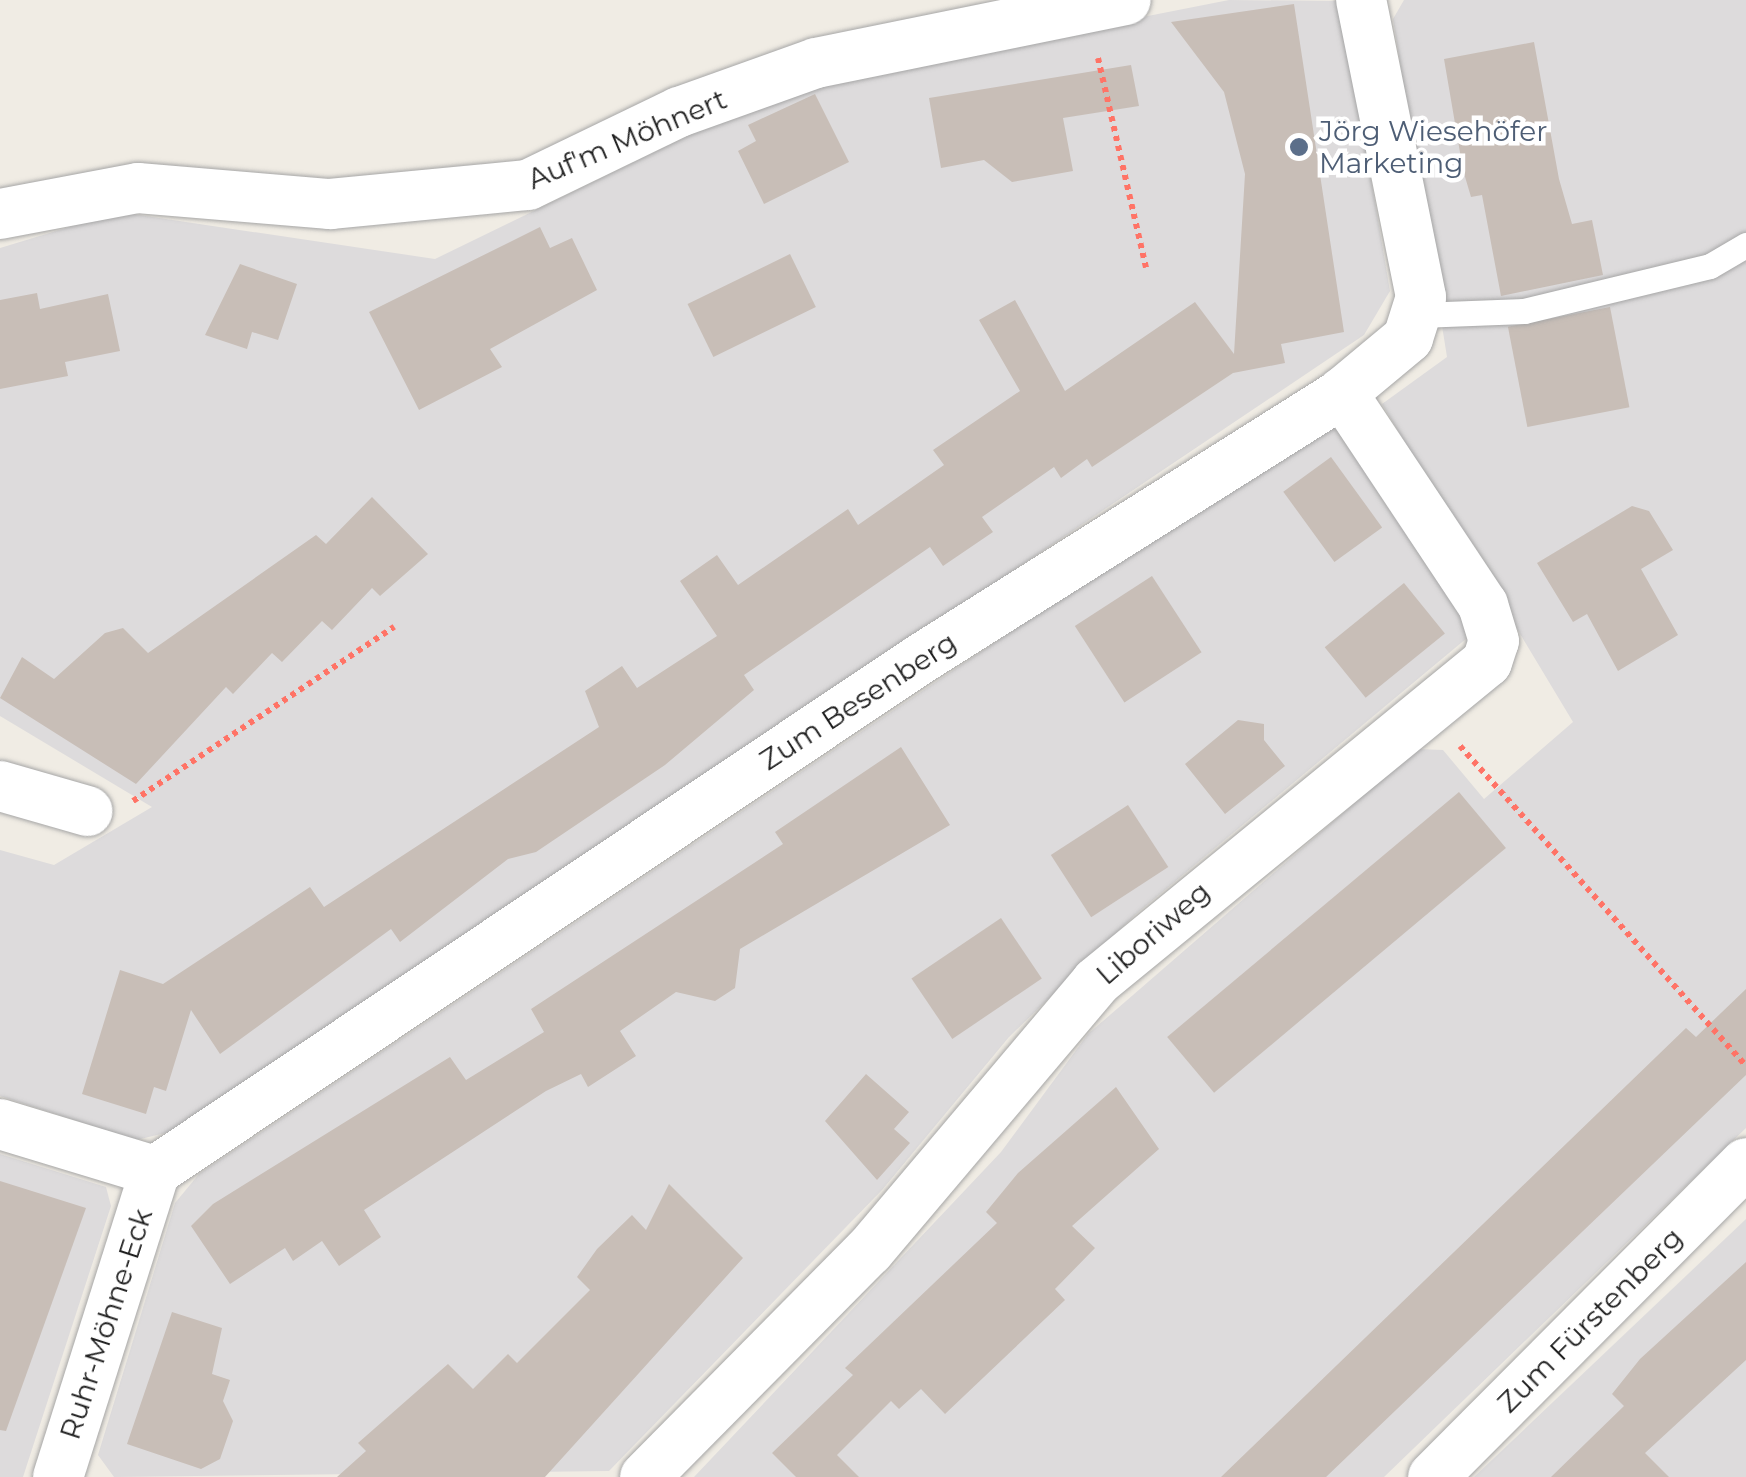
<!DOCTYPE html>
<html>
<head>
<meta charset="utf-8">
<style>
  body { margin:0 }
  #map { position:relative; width:1746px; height:1477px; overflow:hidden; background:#f0ece4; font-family:Montserrat,sans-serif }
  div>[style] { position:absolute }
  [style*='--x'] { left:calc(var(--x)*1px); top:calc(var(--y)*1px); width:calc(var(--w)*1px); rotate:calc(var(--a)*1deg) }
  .residential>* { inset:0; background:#dddbdc }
  .building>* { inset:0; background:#c8beb7; transform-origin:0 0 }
  .path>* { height:6px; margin-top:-3px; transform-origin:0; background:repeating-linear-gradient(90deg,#ff7366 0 5px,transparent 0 10px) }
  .roads { filter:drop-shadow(0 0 2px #a6a6a6) drop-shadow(0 0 2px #a6a6a6) }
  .lane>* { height:25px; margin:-12.5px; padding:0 12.5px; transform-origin:12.5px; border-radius:12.5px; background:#fff }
  .street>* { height:50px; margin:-25px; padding:0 25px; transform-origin:25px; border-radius:25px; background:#fff }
  .dots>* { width:28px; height:28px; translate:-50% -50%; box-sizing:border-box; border:5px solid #fff; border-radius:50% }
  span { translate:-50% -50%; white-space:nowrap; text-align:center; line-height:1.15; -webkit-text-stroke:9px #fff; paint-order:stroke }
  .service-label { font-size:28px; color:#4e5e75 }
  .left { translate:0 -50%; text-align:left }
  .street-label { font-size:28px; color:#1f1f1f }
</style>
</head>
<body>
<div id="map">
  <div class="residential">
    <i style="clip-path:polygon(1229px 0,1341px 1px,1390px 291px,1364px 335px,182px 1129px,136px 1140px,0 1096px,0 850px,54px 865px,152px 807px,0 716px,0 248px,119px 212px,435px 259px,722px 119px,859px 73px)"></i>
    <i style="clip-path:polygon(1404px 0,1746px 0,1746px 1128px,1384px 1477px,694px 1477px,1001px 1152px,1088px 1034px,1417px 749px,1443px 750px,1484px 799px,1573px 722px,1382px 404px,1447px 357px,1393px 19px)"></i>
    <i style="clip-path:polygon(1330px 419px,1462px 614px,1467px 638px,1136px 914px,1009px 1037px,882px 1190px,609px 1471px,114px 1477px,98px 1455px,175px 1203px,199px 1174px)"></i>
    <i style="clip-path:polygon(0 1154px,106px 1187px,111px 1206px,23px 1477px,0 1477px)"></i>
    <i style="clip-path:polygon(1746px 1219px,1746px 1477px,1474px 1477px)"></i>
  </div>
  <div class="building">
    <i style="clip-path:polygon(1294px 4px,1344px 332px,1281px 344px,1285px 363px,1233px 373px,1092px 467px,1087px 459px,1061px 478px,1054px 467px,982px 517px,993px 532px,943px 566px,930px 547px,744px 675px,754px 690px,665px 765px,536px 852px,508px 859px,400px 942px,391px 929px,220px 1054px,191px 1010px,166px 1091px,154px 1087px,146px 1114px,82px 1094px,120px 970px,163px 984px,310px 887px,324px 907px,599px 727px,585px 691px,622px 666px,637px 688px,717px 636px,680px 581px,717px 555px,738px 585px,848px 509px,858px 525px,944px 465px,933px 450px,1020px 391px,979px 320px,1015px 300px,1065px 391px,1195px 302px,1234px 354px,1245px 174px,1224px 92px,1171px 22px)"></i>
    <i style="clip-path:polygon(1534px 42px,1559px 179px,1572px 224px,1592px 220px,1603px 275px,1501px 296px,1482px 195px,1471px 197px,1463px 170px,1444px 59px)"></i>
    <i style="clip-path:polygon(1131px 65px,1139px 106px,1063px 118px,1073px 171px,1012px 182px,984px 160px,941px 168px,929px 98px)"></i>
    <i style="clip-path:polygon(815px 94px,849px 162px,764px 204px,738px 151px,756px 141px,748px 125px)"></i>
    <i style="clip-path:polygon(540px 227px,550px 248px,572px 238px,597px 290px,490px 349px,502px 367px,419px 410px,369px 312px)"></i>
    <i style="left:790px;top:254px;width:59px;height:114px;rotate:64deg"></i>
    <i style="clip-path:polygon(240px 264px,297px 284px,278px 340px,252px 332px,247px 349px,205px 335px)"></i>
    <i style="clip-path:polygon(37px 293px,40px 309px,108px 294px,120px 351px,65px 362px,68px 376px,0 389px,0 300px)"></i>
    <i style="left:1610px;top:307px;width:102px;height:104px;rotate:79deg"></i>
    <i style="left:1331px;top:457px;width:87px;height:59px;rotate:54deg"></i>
    <i style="clip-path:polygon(372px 497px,428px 554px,380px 596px,372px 588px,332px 630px,322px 621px,282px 662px,272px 653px,233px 694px,226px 687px,136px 784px,0 698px,22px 657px,54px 679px,105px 633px,123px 628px,148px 653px,316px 535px,326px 544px)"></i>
    <i style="clip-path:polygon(1632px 506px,1649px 511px,1673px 550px,1641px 569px,1678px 635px,1618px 671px,1587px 614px,1573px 622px,1537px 563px)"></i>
    <i style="left:1152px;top:576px;width:91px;height:92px;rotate:57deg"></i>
    <i style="left:1404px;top:583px;width:65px;height:102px;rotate:51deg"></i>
    <i style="clip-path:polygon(1238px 720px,1264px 724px,1264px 740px,1285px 766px,1225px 814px,1185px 764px)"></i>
    <i style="clip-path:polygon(901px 747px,950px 825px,740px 949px,735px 988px,715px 1001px,676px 992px,620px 1031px,636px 1056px,588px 1087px,581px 1074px,546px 1091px,364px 1210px,381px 1237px,339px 1266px,322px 1241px,293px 1261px,285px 1248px,230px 1284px,191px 1226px,213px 1204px,450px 1057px,466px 1080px,544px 1032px,531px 1009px,783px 844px,775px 832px)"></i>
    <i style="left:1459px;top:792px;width:73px;height:381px;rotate:50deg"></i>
    <i style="left:1128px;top:805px;width:74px;height:92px;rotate:57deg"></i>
    <i style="left:1001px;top:918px;width:73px;height:108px;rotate:56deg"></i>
    <i style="clip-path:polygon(1746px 989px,1746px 1075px,1326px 1477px,1221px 1477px,1686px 1028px,1696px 1037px)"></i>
    <i style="clip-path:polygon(866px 1074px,909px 1112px,894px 1129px,910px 1143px,877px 1180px,825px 1121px)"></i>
    <i style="clip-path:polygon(1116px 1087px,1159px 1149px,1072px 1226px,1095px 1248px,1055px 1289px,1065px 1300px,945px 1414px,921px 1389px,899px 1409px,891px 1401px,837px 1455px,859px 1477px,796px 1477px,772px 1453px,853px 1375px,845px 1368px,997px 1223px,986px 1212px,1018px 1173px)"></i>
    <i style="clip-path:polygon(0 1181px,86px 1208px,6px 1431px,0 1430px)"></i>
    <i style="clip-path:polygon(669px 1184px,743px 1258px,545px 1477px,337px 1477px,366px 1451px,358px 1443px,448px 1364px,473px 1389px,508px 1354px,517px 1363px,590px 1290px,577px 1277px,597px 1249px,632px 1215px,646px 1230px)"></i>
    <i style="clip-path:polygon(1746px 1262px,1746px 1360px,1645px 1453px,1669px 1477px,1551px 1477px,1624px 1406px,1612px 1394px,1640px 1359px)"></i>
    <i style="clip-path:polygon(172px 1312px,222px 1328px,212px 1374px,230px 1380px,223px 1401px,233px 1421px,220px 1459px,201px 1469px,127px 1444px)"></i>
  </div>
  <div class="path">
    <i style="--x:1098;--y:58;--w:215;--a:77.1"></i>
    <i style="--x:1460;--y:746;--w:429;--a:48.2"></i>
    <i style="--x:133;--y:801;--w:314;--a:-33.7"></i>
  </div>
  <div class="roads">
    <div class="lane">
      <i style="--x:1419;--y:315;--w:105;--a:-2.2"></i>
      <i style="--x:1524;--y:311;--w:191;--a:-13.6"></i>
      <i style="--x:1710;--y:266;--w:42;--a:-30.3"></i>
    </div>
    <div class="street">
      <i style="--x:0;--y:214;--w:140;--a:-10.7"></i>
      <i style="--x:138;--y:188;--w:193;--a:4.8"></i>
      <i style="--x:330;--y:204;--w:199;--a:-5.5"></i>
      <i style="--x:528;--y:185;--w:168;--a:-25.8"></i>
      <i style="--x:679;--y:112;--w:145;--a:-19.7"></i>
      <i style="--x:816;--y:63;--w:316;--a:-11.5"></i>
      <i style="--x:0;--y:786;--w:91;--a:16"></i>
      <i style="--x:0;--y:1124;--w:162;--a:16.9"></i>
      <i style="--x:155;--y:1171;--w:923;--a:-33.78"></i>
      <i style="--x:922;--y:658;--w:497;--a:-32.2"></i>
      <i style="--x:1342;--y:393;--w:86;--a:-39.8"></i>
      <i style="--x:1408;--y:338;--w:43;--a:-72.4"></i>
      <i style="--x:1421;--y:297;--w:303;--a:-101.4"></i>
      <i style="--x:58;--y:1477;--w:321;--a:-72.4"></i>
      <i style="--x:645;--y:1477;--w:318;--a:-45.3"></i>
      <i style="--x:869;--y:1251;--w:352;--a:-49.8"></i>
      <i style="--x:1096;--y:982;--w:505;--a:-39.3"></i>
      <i style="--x:1487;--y:662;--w:22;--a:-72"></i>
      <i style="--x:1494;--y:641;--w:38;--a:-107"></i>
      <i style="--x:1483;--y:605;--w:255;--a:-123.6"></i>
      <i style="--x:1433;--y:1477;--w:443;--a:-45.1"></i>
    </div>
  </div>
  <div class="dots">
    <i style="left:1299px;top:147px;background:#5c6f8a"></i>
  </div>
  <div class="service-label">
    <span class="left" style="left:1319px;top:147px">Jörg Wiesehöfer<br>Marketing</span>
  </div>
  <div class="street-label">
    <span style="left:627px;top:139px;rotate:-23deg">Auf'm Möhnert</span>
    <span style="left:858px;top:701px;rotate:-33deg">Zum Besenberg</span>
    <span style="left:1153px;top:933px;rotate:-41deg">Liboriweg</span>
    <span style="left:1590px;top:1320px;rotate:-45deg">Zum Fürstenberg</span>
    <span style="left:106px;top:1324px;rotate:-72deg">Ruhr-Möhne-Eck</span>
  </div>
</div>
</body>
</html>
